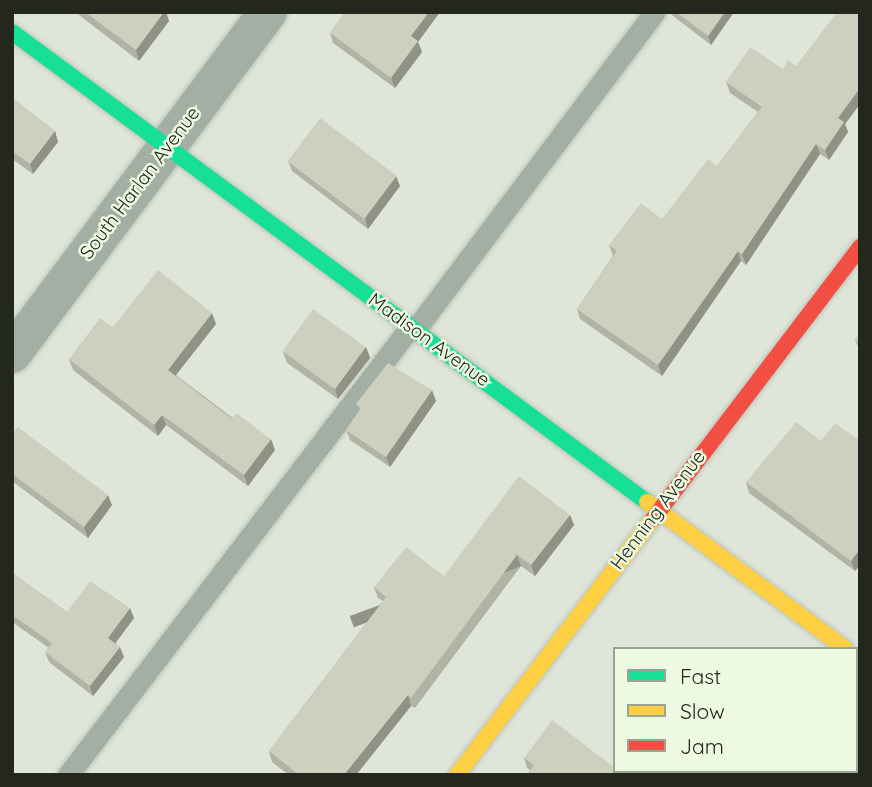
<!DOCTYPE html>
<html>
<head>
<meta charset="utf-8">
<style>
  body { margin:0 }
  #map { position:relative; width:872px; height:787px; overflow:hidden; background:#dfe6d9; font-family:Quicksand,sans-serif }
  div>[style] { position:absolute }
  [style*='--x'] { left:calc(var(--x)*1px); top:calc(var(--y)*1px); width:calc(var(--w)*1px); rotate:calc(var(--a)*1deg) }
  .roads { filter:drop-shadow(0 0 2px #bdc3b8) drop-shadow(0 0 2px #bdc3b8) }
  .lane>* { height:21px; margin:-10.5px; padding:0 10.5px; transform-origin:10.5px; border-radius:10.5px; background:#a3afa5 }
  .street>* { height:38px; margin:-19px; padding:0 19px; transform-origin:19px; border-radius:19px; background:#a3afa5 }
  .fast>* { height:16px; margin:-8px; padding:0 8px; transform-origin:8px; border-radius:8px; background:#16e098 }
  .slow>* { height:16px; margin:-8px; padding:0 8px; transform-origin:8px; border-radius:8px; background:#ffcf43 }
  .jam>* { height:16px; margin:-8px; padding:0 8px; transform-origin:8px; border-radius:8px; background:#f24e42 }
  .wall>* { inset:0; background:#b1b3a4 }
  .shaded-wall>* { inset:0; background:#909286; transform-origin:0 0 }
  .building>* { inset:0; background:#ced0bf; transform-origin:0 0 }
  span { translate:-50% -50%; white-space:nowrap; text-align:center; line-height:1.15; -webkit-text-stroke:5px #edf9e1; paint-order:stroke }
  .street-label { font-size:19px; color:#23271e }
  .frame { position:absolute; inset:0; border:14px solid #23271e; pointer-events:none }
  .legend { position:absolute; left:613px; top:647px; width:245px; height:126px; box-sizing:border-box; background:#edf9e1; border:2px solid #9ca593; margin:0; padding:9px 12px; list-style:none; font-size:21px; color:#23271e }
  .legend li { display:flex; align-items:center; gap:14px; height:35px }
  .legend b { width:35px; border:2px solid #9ca593 }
</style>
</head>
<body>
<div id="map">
  <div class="roads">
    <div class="lane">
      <i style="--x:415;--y:330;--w:398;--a:-53"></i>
      <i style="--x:856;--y:747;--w:6;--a:-45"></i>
      <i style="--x:68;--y:775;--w:565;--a:-52.62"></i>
      <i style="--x:835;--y:775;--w:5;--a:-53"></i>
    </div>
    <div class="street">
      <i style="--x:12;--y:354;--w:427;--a:-53.2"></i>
    </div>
    <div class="fast">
      <i style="--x:12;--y:32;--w:790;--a:36.51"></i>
    </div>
    <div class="slow">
      <i style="--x:647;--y:502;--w:247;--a:36.5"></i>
      <i style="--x:457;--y:775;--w:322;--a:-52.6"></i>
    </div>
    <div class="jam">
      <i style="--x:653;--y:519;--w:342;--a:-52.7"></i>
    </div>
  </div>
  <div class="wall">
    <i style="clip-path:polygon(75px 12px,166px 12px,169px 21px,139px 61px)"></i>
    <i style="clip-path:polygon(345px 12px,440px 12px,418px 42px,422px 52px,395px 88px,333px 43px,330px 33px)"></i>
    <i style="clip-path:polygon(668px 12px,734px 12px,711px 45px)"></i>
    <i style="clip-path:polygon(860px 12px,860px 104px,845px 124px,848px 132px,829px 160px,820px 154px,746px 265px,741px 261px,662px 376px,580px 319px,577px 309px,613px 256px,609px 245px,662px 219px,717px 166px,758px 112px,730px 93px,726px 82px,796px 66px)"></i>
    <i style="clip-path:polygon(12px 98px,55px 131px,58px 142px,33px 174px,12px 159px)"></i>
    <i style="clip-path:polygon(288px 161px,400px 186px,368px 229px,292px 171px)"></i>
    <i style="clip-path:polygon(216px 324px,176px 375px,275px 450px,248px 486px,166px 425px,158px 436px,73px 370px,69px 359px,113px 327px)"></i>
    <i style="clip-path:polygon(860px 333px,860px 351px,855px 340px)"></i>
    <i style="clip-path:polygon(366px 347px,370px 358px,338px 399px,287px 363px,283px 352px)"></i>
    <i style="clip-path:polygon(436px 401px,390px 467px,350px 440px,346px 430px,359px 412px,356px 404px)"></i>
    <i style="clip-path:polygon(12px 435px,112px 505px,88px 538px,12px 481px)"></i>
    <i style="clip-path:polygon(821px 441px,860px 441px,860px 565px,855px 571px,749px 493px,746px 482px)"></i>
    <i style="clip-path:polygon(570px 515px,574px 525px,535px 576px,521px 566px,415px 708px,411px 706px,356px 775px,289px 775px,272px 762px,269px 751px,383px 601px,378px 598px,374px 587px,444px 576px)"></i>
    <i style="clip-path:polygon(12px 573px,67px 612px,134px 618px,115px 643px,120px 647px,124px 657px,93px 696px,49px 662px,45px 652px,49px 648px,12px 622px)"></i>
    <i style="clip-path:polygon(524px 758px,617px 771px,618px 775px,527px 775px,530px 770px,527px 768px)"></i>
  </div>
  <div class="shaded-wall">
    <i style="clip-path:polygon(164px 12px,166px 12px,169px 21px,139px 61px,136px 50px)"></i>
    <i style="clip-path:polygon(429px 12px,440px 12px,418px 42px,422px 52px,395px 88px,391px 78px,411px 36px)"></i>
    <i style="clip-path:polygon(725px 12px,734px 12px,711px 45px,708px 36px)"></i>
    <i style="clip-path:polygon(860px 88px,860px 104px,845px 124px,848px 132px,829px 160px,825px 150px,838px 118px)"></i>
    <i style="clip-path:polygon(55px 131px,58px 142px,33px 174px,30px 164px)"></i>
    <i style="clip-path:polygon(816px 144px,820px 154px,746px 265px,742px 254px)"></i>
    <i style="clip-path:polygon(396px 176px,400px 186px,368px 229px,365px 218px)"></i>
    <i style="clip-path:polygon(738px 251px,741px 261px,662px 376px,658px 365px)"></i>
    <i style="clip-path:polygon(212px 313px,216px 324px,172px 380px,168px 370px)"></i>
    <i style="clip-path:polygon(366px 347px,370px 358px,338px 399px,335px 389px)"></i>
    <i style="clip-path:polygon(432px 390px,436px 401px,390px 467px,386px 457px)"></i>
    <i style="clip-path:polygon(162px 415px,166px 425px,158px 436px,154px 425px)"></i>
    <i style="clip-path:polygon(271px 439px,275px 450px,248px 486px,244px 475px)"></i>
    <i style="clip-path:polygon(108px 495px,112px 505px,88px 538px,84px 527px)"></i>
    <i style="clip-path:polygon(570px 515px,574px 525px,535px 576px,531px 565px)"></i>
    <i style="clip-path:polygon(860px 549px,860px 565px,855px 571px,851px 561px)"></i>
    <i style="left:517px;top:555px;width:12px;height:178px;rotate:70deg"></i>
    <i style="clip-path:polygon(130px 608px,134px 618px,112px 648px,108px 638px)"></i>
    <i style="clip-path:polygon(120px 647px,124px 657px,93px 696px,90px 686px)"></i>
    <i style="clip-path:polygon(408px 695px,411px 706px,356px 775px,344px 775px)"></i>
    <i style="clip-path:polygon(615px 770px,618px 775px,611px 775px)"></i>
    <i style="clip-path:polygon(791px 771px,800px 771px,797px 775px,788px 775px)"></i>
  </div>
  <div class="building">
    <i style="clip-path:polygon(85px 12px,164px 12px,136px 50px)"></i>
    <i style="clip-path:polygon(345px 12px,429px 12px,411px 36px,418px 41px,391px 78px,330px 33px)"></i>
    <i style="clip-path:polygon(676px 12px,725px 12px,708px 36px)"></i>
    <i style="clip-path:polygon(837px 12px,860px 12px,860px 88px,838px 118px,844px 122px,825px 150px,816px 144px,742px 254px,738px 251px,658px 365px,577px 309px,617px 251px,609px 245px,641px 203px,662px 219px,708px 159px,717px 166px,762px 107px,726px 82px,750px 47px,783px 69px,788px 60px,796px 66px)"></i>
    <i style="clip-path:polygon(12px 98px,55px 131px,30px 164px,12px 151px)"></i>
    <i style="left:320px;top:118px;width:96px;height:54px;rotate:37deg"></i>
    <i style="clip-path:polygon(158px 270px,212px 313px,168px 370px,232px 419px,236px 413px,271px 439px,244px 475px,162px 415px,154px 425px,69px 359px,100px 318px,113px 327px)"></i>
    <i style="left:313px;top:309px;width:65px;height:52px;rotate:36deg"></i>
    <i style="clip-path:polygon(860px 333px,860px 343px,855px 340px)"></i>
    <i style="clip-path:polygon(388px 363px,432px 390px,386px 457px,346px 430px,361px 408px,356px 404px)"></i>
    <i style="clip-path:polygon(796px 422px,821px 441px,835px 423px,860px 441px,860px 549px,851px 561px,746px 482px)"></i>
    <i style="clip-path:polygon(18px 427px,108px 495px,84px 527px,12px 474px,12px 435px)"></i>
    <i style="clip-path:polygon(519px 476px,570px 515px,531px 565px,517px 555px,411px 698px,408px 695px,344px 775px,299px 775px,269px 751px,386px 597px,374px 587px,406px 547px,444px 576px)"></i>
    <i style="clip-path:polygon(12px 573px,67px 612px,90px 581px,130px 608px,108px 638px,120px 647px,90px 686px,45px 652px,52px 643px,12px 615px)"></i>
    <i style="clip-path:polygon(552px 720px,615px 768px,615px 770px,611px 775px,527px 775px,534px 765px,524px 758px)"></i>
    <i style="clip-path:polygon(735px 771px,791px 771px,788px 775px,735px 775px,733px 773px)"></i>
  </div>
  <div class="street-label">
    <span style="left:140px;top:183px;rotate:-53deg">South Harlan Avenue</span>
    <span style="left:429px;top:340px;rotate:36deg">Madison Avenue</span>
    <span style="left:658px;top:510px;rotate:-53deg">Henning Avenue</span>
  </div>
  <div class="frame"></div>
  <ul class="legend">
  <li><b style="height:9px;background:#16e098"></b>Fast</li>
  <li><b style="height:9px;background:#ffcf43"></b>Slow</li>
  <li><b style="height:9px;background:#f24e42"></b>Jam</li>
  </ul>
</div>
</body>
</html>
